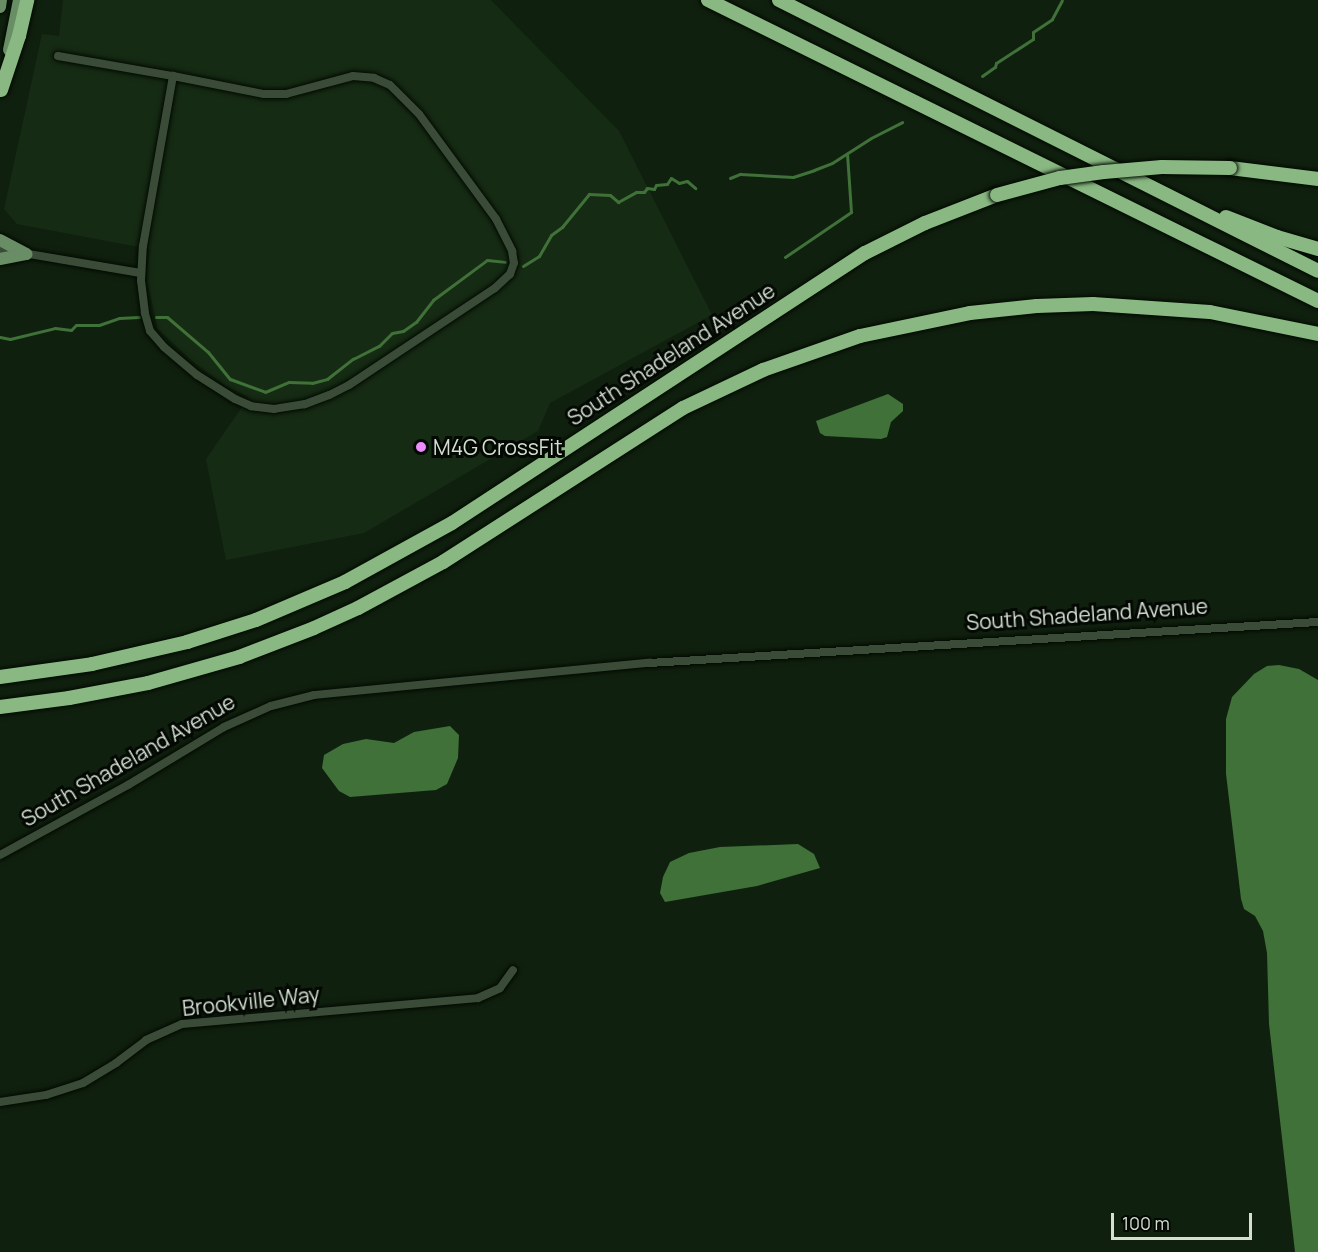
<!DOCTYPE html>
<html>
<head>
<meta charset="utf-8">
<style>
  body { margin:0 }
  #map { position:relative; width:1318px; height:1252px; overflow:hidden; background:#10200e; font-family:Manrope,sans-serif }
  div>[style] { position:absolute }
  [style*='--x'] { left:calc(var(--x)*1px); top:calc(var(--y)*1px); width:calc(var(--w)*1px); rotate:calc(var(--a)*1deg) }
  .built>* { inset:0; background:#162b13 }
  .water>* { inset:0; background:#3f7139 }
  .stream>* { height:3px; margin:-1.5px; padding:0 1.5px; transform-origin:1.5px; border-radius:1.5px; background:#3f7139 }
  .roads { filter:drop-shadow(0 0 2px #000a00) drop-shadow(0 0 2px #000a00) }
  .minor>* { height:8px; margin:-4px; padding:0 4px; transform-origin:4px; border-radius:4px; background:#3a4c37 }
  .primary>* { height:12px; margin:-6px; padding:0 6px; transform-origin:6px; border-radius:6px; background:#698d64 }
  .motorway>* { height:14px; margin:-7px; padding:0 7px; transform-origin:7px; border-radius:7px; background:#89b882 }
  .bridges { filter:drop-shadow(0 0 2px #000a00) drop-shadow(0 0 2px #000a00) }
  .motorway-bridge>* { height:14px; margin:-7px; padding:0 7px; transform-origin:7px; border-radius:7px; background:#89b882 }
  .dots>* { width:16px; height:16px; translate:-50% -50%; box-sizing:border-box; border:3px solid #030803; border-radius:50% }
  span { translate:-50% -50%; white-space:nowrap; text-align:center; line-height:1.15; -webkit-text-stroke:6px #030803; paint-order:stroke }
  .street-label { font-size:21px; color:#d4dfd2 }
  .poi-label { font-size:21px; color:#d4dfd2 }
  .left { translate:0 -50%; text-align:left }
  .scale { position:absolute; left:1111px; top:1213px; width:141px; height:27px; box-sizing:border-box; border:3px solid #d4dfd2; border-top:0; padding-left:8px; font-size:18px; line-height:21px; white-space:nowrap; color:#d4dfd2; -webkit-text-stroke:4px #030803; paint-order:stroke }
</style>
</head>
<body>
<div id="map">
  <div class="built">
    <i style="clip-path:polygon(63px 0,491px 0,619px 131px,712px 315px,550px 403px,538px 431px,364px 533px,226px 560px,206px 459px,249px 397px,226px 386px,192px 361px,158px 329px,147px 282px,149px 249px,17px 224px,4px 209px,42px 34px,59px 36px)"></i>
  </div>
  <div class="water">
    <i style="clip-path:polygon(888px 394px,903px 404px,903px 411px,891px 422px,887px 437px,881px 439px,825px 436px,820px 433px,816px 421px)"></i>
    <i style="clip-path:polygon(1279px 665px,1299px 669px,1318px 680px,1318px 1252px,1295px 1252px,1269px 1024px,1267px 953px,1263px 931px,1255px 916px,1244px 909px,1241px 899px,1226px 774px,1226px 719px,1232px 697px,1254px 674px,1267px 666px)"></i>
    <i style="clip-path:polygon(450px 726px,459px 735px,458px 758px,447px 784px,436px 790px,350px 797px,339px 791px,322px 768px,324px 755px,343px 744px,366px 739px,394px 743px,414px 732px)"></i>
    <i style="clip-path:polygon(798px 844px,814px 854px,820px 868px,757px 886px,665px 902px,660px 893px,663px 877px,670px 862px,689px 853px,720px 847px)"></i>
  </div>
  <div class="stream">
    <i style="--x:982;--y:76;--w:16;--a:-35"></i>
    <i style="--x:995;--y:67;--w:4;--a:-76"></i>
    <i style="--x:996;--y:63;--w:44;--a:-33"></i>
    <i style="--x:1033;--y:39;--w:7;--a:-90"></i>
    <i style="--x:1033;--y:32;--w:23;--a:-34"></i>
    <i style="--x:1052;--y:19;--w:21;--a:-62"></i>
    <i style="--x:730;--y:178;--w:11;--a:-22"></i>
    <i style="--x:740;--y:174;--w:53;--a:3.2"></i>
    <i style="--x:793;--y:177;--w:22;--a:-18"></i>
    <i style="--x:814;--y:170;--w:19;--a:-21"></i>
    <i style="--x:832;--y:163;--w:46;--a:-32.7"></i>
    <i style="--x:871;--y:138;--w:35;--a:-27"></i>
    <i style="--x:785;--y:257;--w:80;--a:-34.3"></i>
    <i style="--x:851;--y:212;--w:58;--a:-93.9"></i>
    <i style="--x:523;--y:266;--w:19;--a:-32"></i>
    <i style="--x:539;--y:256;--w:24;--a:-60"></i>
    <i style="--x:551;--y:235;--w:14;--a:-36"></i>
    <i style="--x:562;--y:227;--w:43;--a:-50.7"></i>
    <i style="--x:589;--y:194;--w:21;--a:3"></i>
    <i style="--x:610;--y:195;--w:11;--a:41"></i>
    <i style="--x:618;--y:202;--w:21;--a:-29"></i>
    <i style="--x:636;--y:192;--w:8;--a:0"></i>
    <i style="--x:644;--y:192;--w:5;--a:-53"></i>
    <i style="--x:647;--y:188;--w:7;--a:8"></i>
    <i style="--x:654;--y:189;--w:4;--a:-63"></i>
    <i style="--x:656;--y:185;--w:11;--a:-5"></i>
    <i style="--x:667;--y:184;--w:7;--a:-56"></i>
    <i style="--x:671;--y:178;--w:9;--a:32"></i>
    <i style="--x:679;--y:183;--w:8;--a:-14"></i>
    <i style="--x:687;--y:181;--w:11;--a:41"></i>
    <i style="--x:156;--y:317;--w:11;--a:0"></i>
    <i style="--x:167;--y:317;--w:54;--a:40.5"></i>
    <i style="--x:208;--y:352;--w:35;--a:51"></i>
    <i style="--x:230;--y:379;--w:37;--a:20"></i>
    <i style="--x:265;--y:392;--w:26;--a:-23"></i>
    <i style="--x:289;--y:382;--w:23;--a:2"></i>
    <i style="--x:312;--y:383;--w:16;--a:-15"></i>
    <i style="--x:327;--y:379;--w:33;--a:-38"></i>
    <i style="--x:353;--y:359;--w:29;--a:-27"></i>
    <i style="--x:379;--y:346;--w:18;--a:-45"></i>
    <i style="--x:392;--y:333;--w:11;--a:-10"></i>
    <i style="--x:403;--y:331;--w:16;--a:-35"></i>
    <i style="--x:416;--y:322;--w:28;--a:-52"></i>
    <i style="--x:433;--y:300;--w:67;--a:-36.5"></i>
    <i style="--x:487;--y:260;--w:18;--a:6"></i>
    <i style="--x:0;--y:337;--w:10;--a:11"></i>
    <i style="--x:10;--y:339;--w:46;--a:-13.7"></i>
    <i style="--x:55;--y:328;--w:16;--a:7"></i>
    <i style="--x:71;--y:330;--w:7;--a:-45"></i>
    <i style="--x:76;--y:325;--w:23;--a:0"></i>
    <i style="--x:99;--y:325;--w:21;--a:-19"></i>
    <i style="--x:119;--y:318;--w:20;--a:-3"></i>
  </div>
  <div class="roads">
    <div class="minor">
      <i style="--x:58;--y:56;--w:117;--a:9.9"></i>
      <i style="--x:173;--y:76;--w:93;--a:11.2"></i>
      <i style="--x:264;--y:94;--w:22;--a:0"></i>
      <i style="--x:286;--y:94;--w:69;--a:-15"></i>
      <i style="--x:353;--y:76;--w:21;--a:5"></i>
      <i style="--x:374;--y:78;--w:17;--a:24"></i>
      <i style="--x:390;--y:85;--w:41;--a:45"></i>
      <i style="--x:419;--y:114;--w:130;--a:53.7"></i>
      <i style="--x:496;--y:219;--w:36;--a:63"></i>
      <i style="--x:512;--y:251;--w:12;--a:81"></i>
      <i style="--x:514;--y:263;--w:12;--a:110"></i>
      <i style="--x:510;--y:274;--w:21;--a:137"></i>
      <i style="--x:495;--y:288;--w:175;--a:146.4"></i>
      <i style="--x:349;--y:385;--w:22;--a:153"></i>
      <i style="--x:329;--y:395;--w:26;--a:159"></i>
      <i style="--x:305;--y:404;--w:31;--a:171"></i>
      <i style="--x:274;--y:409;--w:23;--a:-173"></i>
      <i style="--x:251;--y:406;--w:17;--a:-156"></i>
      <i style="--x:235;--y:399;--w:45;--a:-147.7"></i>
      <i style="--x:197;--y:375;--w:43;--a:-139.7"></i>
      <i style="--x:164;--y:347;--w:21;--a:-131"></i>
      <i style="--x:150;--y:331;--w:19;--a:-106"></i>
      <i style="--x:145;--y:313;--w:32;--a:-97"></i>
      <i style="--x:141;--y:281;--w:35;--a:-87"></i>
      <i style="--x:143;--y:246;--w:173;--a:-80"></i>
      <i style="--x:0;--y:249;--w:143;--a:9.7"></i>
      <i style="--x:0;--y:855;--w:146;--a:-28.7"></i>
      <i style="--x:128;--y:785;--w:112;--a:-31.1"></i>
      <i style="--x:224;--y:727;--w:51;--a:-24.1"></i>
      <i style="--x:271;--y:706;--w:44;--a:-14.3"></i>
      <i style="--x:314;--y:695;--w:337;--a:-5.5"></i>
      <i style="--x:649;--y:663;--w:670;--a:-3.51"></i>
      <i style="--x:0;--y:1102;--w:47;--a:-8.7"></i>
      <i style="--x:46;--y:1095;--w:39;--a:-18"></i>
      <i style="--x:83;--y:1083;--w:39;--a:-31"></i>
      <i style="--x:116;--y:1063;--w:38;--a:-37"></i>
      <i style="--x:146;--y:1040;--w:39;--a:-24"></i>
      <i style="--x:182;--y:1024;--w:297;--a:-5"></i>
      <i style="--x:478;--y:998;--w:24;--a:-24"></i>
      <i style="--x:500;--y:988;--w:22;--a:-54"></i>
    </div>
    <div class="primary">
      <i style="--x:0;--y:7;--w:7;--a:-82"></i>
      <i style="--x:9;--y:50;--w:51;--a:-78.7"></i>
      <i style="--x:0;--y:240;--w:30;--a:28"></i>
      <i style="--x:0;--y:259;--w:26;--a:-11"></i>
    </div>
    <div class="motorway">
      <i style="--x:708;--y:0;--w:680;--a:26.26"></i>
      <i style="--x:779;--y:0;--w:603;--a:26.69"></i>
      <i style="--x:1;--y:90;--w:57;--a:-71.6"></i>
      <i style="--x:19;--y:36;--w:37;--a:-77"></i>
      <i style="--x:1230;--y:168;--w:89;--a:7.1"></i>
      <i style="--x:1226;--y:217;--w:55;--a:21.4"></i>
      <i style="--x:1277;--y:237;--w:43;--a:16.3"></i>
      <i style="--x:0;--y:677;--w:93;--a:-8"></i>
      <i style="--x:92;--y:664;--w:98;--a:-13"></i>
      <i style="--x:187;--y:642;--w:72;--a:-17.7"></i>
      <i style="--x:256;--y:620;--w:97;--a:-23.1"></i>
      <i style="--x:345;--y:582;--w:122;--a:-28.9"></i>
      <i style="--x:452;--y:523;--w:493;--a:-33.2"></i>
      <i style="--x:865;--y:253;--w:67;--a:-26.6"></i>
      <i style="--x:925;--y:223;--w:77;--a:-21.3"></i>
      <i style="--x:0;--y:707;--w:70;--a:-7.4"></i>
      <i style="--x:69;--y:698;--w:80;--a:-10.8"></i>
      <i style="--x:148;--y:683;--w:95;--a:-15.9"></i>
      <i style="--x:239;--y:657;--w:80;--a:-21.1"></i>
      <i style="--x:314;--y:628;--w:48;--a:-24.4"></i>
      <i style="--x:358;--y:608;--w:97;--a:-28.4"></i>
      <i style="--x:443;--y:562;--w:285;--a:-32.7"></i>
      <i style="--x:683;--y:408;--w:89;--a:-25.4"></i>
      <i style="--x:763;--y:370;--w:103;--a:-19.3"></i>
      <i style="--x:860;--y:336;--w:112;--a:-11.8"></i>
      <i style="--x:970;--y:313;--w:67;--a:-6"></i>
      <i style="--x:1037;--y:306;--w:56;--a:-2"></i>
      <i style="--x:1093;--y:304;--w:117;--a:3.9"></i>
      <i style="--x:1210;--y:312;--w:110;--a:11.5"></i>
    </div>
  </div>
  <div class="bridges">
    <div class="motorway-bridge">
      <i style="--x:997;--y:195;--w:65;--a:-15.1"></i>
      <i style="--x:1060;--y:178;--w:44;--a:-7.8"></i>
      <i style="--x:1104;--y:172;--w:58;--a:-4.9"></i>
      <i style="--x:1162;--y:167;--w:68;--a:0.8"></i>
    </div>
  </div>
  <div class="dots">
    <i style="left:421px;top:447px;background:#eb8dfc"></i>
  </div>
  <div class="street-label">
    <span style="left:671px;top:354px;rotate:-33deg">South Shadeland Avenue</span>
    <span style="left:1087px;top:614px;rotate:-4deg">South Shadeland Avenue</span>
    <span style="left:128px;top:760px;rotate:-30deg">South Shadeland Avenue</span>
    <span style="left:251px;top:1001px;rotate:-6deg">Brookville Way</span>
  </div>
  <div class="poi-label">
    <span class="left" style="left:433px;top:447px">M4G CrossFit</span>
  </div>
  <div class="scale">100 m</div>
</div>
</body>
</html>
